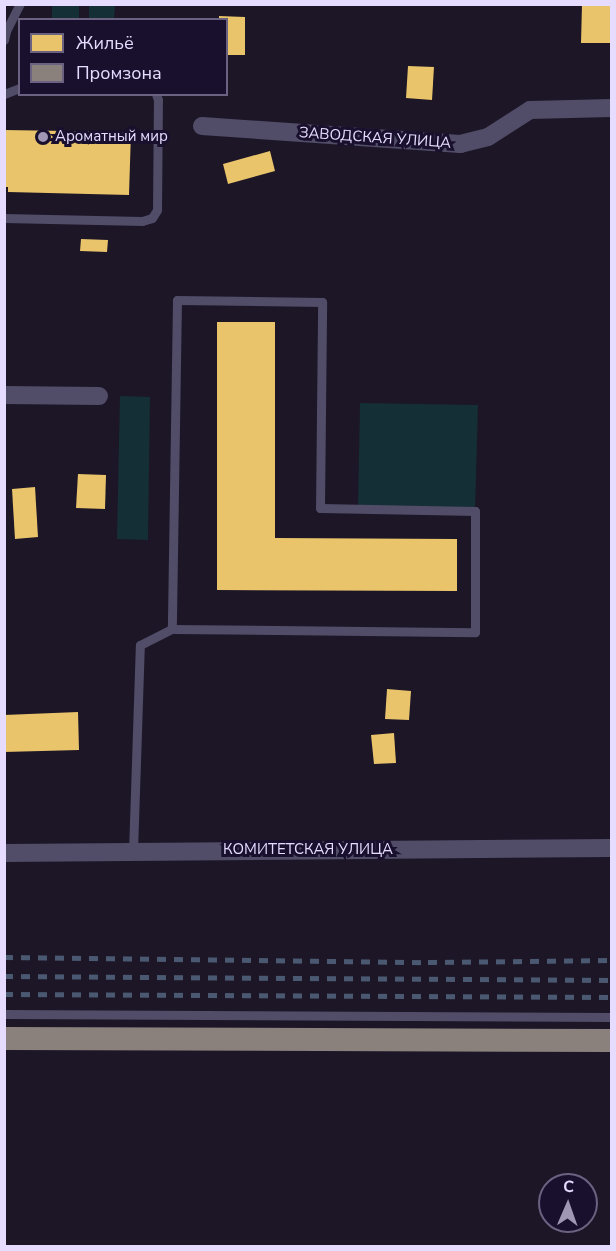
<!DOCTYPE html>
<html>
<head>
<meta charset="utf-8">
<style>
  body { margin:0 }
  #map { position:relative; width:616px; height:1251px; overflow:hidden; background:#1c1627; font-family:"Nunito Sans",sans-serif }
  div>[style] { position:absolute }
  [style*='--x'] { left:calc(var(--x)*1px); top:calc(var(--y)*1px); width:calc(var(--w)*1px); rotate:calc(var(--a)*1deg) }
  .green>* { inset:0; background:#142f35 }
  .homes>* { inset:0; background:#e9c46a }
  .industry>* { inset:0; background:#8a817c }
  .service>* { height:9px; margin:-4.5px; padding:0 4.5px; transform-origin:4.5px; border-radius:4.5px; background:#514c67 }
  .minor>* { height:18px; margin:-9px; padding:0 9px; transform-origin:9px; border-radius:9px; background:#514c67 }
  .rail>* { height:4.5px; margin-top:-2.25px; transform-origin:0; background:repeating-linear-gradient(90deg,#4a5971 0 9px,transparent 0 17px) }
  .dots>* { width:16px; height:16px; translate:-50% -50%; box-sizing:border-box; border:3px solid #19102d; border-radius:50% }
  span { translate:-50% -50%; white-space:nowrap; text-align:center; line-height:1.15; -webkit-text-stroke:6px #19102d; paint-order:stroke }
  .poi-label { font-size:15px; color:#e5dcff }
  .left { translate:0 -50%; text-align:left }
  .street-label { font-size:15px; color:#e5dcff }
  .frame { position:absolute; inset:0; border:6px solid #e5dcff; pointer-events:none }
  .legend { position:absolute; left:18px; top:18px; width:210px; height:78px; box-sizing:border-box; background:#19102d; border:2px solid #6b6281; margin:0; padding:8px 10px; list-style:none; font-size:18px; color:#e5dcff }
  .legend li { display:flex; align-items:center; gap:12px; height:30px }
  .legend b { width:30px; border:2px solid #6b6281 }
  .north { position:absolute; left:538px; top:1173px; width:60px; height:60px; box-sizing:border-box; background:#19102d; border:2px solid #6b6281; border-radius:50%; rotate:2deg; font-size:16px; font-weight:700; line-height:24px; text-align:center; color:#e5dcff }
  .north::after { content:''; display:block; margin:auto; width:21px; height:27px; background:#9f97b3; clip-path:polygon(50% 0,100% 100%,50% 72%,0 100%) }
</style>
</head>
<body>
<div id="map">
  <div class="green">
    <i style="clip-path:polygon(52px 5px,79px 5px,79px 19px,52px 19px)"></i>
    <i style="clip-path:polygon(89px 5px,115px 5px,114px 19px,89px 19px)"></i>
    <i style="clip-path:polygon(120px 396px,150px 397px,148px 540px,117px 539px)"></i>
    <i style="clip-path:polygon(360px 403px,478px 405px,475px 511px,358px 508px)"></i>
  </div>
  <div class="homes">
    <i style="clip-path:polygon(582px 4px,612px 4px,612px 43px,581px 43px)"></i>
    <i style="clip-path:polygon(219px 16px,245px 17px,245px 55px,226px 55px,226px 20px,219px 20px)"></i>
    <i style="clip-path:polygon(408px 66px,434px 67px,432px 100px,406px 98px)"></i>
    <i style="clip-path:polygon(4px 130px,131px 132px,129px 195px,8px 192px,8px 187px,4px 187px)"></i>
    <i style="clip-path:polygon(270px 151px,275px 171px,228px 184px,223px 164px)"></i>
    <i style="clip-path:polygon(81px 239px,108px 240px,107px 252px,80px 251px)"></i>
    <i style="clip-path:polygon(217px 322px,275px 322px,275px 538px,457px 539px,457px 591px,217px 590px)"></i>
    <i style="clip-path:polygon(78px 474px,106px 475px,105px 509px,76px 508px)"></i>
    <i style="clip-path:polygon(35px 487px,38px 537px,15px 539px,12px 489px)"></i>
    <i style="clip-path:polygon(387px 689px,411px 691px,409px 720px,385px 719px)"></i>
    <i style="clip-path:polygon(78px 712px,79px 750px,4px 752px,4px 715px)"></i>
    <i style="clip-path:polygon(394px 733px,396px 763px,374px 764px,371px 735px)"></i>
  </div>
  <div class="industry">
    <i style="clip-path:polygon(5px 1027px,612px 1029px,612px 1052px,5px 1050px)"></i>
  </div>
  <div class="service">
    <i style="--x:4;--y:40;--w:9;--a:-77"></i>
    <i style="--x:6;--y:31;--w:30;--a:-63"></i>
    <i style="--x:4;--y:94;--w:17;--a:-21"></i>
    <i style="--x:4;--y:218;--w:138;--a:1.2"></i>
    <i style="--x:142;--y:221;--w:10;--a:-17"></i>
    <i style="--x:152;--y:218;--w:9;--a:-58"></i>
    <i style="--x:157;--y:210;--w:110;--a:-89.5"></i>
    <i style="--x:158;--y:100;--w:6;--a:-108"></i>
    <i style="--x:133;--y:852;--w:207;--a:-88.1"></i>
    <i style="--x:140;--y:645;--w:36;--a:-27"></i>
    <i style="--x:172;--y:629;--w:303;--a:0.6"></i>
    <i style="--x:475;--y:632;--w:121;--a:-90"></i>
    <i style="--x:475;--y:511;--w:155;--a:-178.9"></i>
    <i style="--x:320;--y:508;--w:206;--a:-89.4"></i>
    <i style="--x:322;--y:302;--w:145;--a:-179.2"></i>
    <i style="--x:177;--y:300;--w:329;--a:90.9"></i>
    <i style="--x:4;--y:1014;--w:608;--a:0.28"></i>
  </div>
  <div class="minor">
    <i style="--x:202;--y:126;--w:259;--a:4"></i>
    <i style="--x:460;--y:144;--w:29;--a:-14"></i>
    <i style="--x:488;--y:137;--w:50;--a:-32.7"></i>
    <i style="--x:530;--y:110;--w:82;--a:-1.4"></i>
    <i style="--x:4;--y:395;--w:95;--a:0.6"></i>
    <i style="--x:4;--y:853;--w:608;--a:-0.47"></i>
  </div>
  <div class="rail">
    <i style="--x:4;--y:957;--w:424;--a:0.7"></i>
    <i style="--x:428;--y:962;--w:184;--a:-0.6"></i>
    <i style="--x:4;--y:976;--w:608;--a:0.38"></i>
    <i style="--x:4;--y:994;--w:608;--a:0.28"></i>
  </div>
  <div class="dots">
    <i style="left:43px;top:137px;background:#9f97b3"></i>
  </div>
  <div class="poi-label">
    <span class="left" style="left:55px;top:137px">Ароматный мир</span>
  </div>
  <div class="street-label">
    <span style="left:375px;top:138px;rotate:4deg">ЗАВОДСКАЯ УЛИЦА</span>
    <span style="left:308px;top:850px">КОМИТЕТСКАЯ УЛИЦА</span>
  </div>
  <div class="frame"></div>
  <ul class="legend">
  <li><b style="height:16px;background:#e9c46a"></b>Жильё</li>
  <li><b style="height:16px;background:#8a817c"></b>Промзона</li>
  </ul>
  <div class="north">С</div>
</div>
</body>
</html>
